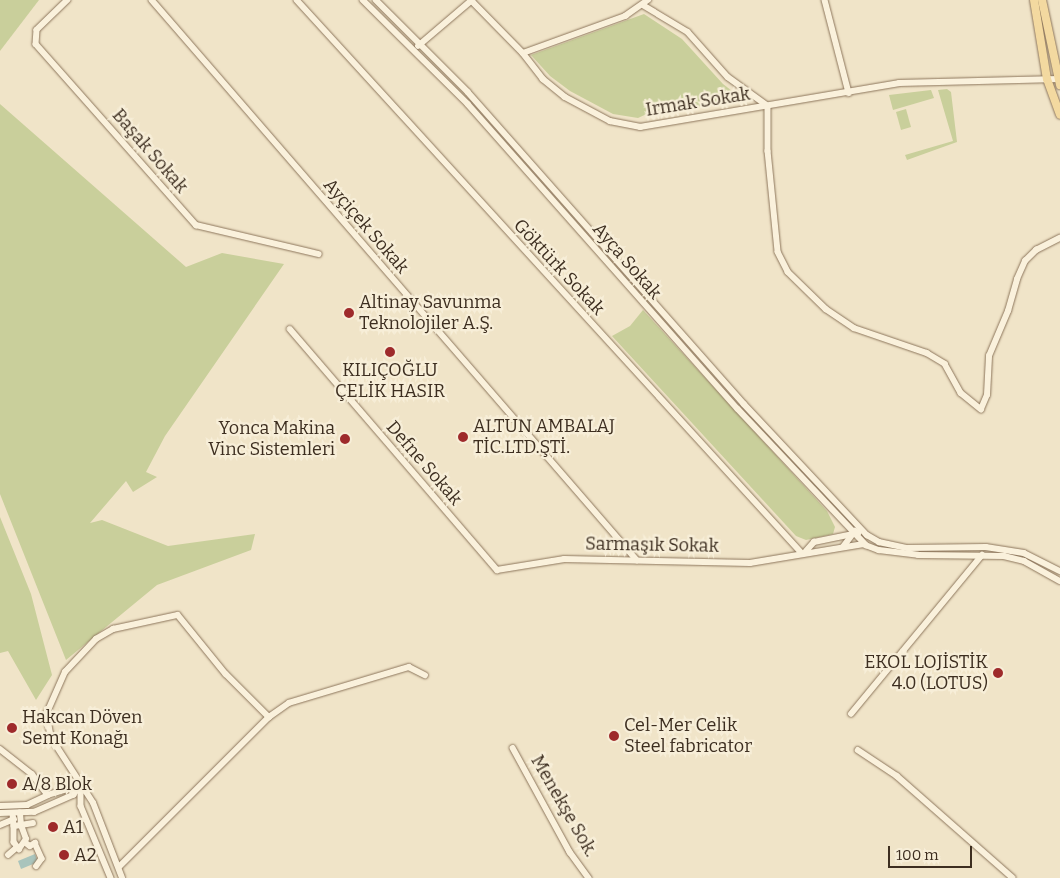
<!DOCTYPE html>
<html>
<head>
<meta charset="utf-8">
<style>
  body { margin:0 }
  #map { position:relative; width:1060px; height:878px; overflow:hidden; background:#f0e4c8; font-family:Bitter,serif }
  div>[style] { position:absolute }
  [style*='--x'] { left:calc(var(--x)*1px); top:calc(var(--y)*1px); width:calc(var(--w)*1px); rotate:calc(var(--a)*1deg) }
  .green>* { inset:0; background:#c9cf9b }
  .water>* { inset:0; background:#a9c4bc }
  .roads { filter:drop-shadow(0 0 1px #8d765c) drop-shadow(0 0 1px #8d765c) }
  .minor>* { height:5.5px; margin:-2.75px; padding:0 2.75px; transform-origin:2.75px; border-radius:2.75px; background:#faf1dc }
  .major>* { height:8px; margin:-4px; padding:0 4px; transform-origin:4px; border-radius:4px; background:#f3d9a0 }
  .dots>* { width:14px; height:14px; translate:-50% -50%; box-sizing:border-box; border:2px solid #f7eed8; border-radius:50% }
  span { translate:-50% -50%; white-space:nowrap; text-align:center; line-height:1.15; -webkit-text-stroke:4.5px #f7eed8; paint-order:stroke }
  .street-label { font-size:18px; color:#3d2e20 }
  .poi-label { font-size:18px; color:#3d2e20 }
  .left { translate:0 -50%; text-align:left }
  .right { translate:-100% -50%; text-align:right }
  .scale { position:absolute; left:888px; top:846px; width:84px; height:22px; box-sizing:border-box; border:2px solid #3d2e20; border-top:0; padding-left:6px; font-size:15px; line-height:18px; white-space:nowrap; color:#3d2e20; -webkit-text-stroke:4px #f7eed8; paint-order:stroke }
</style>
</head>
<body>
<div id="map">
  <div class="green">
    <i style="clip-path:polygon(0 0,39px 0,0 51px)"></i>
    <i style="clip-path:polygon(644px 14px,682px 39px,723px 84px,745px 101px,651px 112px,638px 118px,613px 114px,570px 91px,550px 76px,531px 55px)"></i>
    <i style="clip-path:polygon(947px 89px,951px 92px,957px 142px,907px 160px,905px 155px,953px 141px,938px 90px)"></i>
    <i style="clip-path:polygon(931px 90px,934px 98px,893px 110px,889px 95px)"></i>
    <i style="clip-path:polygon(0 104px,186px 267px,222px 253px,284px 264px,165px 436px,146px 472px,157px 477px,133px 492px,126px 481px,90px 523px,102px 520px,168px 546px,255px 534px,251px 550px,157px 585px,66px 660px,0 494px)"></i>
    <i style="clip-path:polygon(906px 109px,911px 127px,901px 130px,896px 112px)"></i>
    <i style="clip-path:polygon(643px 310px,827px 511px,835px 527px,833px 534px,806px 540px,796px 536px,612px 336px,630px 326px)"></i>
    <i style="clip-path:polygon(0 517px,31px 594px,52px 675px,36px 700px,8px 651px,0 653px)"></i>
  </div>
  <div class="water">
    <i style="clip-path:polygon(35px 854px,38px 862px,21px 869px,18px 861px)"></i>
  </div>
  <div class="roads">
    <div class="minor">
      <i style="--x:68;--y:0;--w:43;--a:135.9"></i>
      <i style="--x:37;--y:30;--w:14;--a:94"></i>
      <i style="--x:36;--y:44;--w:242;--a:48.5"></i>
      <i style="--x:196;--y:225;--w:126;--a:13.3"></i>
      <i style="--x:152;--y:0;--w:741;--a:49.11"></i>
      <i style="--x:297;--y:0;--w:747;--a:47.6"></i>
      <i style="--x:363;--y:0;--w:148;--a:44.7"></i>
      <i style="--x:468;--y:104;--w:407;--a:48.5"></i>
      <i style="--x:738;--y:409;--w:187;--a:46.7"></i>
      <i style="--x:376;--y:0;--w:130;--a:45"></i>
      <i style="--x:468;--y:92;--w:417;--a:48.5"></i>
      <i style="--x:744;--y:404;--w:180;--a:46.8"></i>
      <i style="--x:867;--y:535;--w:14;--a:30"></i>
      <i style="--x:879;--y:542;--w:30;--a:12"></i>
      <i style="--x:908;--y:548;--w:78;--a:-0.7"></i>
      <i style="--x:986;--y:547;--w:38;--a:9"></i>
      <i style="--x:1024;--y:553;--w:40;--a:26.6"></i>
      <i style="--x:471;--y:0;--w:74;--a:45.5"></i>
      <i style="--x:523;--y:53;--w:33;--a:52"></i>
      <i style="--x:543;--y:79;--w:28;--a:39"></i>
      <i style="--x:565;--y:97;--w:51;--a:28.1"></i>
      <i style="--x:610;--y:121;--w:31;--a:11"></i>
      <i style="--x:640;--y:127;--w:263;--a:-9.6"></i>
      <i style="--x:899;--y:83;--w:159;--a:-1.4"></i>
      <i style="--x:825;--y:0;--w:96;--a:75.5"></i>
      <i style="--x:643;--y:5;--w:52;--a:31"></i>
      <i style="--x:688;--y:32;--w:60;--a:48.4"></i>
      <i style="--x:728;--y:77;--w:49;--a:35.9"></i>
      <i style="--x:418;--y:46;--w:71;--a:-40.4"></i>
      <i style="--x:523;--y:53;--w:109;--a:-19.9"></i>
      <i style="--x:625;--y:16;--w:28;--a:-35"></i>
      <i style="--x:768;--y:106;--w:45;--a:90"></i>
      <i style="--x:768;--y:151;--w:101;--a:84.3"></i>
      <i style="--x:778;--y:252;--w:22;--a:63"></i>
      <i style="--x:788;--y:272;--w:53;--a:44.2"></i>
      <i style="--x:826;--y:309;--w:34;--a:34"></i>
      <i style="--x:854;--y:328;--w:77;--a:18.9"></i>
      <i style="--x:927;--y:353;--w:21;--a:31"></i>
      <i style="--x:945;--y:364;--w:33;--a:61"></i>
      <i style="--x:961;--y:393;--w:26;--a:39"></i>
      <i style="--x:981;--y:409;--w:15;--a:-67"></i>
      <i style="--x:987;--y:395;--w:39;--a:-87"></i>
      <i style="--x:989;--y:356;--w:49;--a:-67.1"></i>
      <i style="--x:1008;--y:311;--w:33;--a:-74"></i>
      <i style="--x:1017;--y:279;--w:20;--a:-66"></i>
      <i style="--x:1025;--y:261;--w:16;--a:-45"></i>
      <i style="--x:1036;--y:250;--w:27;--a:-27"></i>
      <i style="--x:290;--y:329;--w:318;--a:49.3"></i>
      <i style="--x:497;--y:570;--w:68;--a:-9.3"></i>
      <i style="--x:564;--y:559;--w:186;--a:1.2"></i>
      <i style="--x:750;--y:563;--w:115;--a:-9.5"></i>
      <i style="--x:863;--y:544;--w:17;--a:21"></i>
      <i style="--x:879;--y:550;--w:39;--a:7"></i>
      <i style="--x:918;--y:555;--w:86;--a:0.7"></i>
      <i style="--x:1004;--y:556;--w:21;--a:14"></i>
      <i style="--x:1024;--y:561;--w:41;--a:29.1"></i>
      <i style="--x:843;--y:547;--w:20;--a:-53"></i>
      <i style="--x:806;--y:551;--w:12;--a:-48"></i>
      <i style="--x:814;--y:542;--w:45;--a:-11.6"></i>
      <i style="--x:851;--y:714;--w:206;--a:-50.5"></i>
      <i style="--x:513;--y:748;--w:119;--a:61.3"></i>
      <i style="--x:570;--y:852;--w:32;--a:54"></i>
      <i style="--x:0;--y:749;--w:41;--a:38"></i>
      <i style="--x:32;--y:774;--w:26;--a:53"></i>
      <i style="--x:858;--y:750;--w:47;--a:33.7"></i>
      <i style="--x:897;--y:776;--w:154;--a:41.3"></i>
      <i style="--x:81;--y:788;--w:18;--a:90"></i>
      <i style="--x:81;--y:806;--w:78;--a:67.4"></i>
      <i style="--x:0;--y:806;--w:27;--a:-2"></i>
      <i style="--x:27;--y:805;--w:23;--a:-25"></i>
      <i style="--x:48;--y:795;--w:34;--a:-17"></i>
      <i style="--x:0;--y:813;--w:34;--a:-2"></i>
      <i style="--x:34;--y:812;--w:43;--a:-23.6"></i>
      <i style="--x:73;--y:795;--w:13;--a:-51"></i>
      <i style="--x:13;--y:813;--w:13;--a:86"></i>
      <i style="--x:14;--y:826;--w:7;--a:-8"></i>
      <i style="--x:21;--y:825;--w:12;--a:-95"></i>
      <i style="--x:0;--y:825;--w:15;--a:-23"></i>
      <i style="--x:14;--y:826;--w:16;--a:90"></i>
      <i style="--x:14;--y:842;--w:9;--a:54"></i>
      <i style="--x:19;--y:849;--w:12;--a:-55"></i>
      <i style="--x:26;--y:839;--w:15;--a:-110"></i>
      <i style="--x:21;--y:825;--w:12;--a:-9"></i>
      <i style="--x:26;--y:843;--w:5;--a:37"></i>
      <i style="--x:30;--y:846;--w:6;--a:-31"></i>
      <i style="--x:35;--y:843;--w:17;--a:66"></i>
      <i style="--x:42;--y:859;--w:9;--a:126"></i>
      <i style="--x:8;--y:855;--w:11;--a:-41"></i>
      <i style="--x:119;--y:867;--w:212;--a:-45"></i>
      <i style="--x:269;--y:717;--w:24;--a:-35"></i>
      <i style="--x:289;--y:703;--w:125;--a:-16.7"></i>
      <i style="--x:409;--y:667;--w:18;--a:27"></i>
      <i style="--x:122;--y:878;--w:80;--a:-111.1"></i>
      <i style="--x:93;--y:803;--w:77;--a:-122.9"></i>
      <i style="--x:51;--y:738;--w:24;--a:-102"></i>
      <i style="--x:46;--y:715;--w:47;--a:-66.2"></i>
      <i style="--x:65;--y:672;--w:45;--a:-46.8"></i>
      <i style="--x:96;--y:639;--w:20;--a:-30"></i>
      <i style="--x:113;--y:629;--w:66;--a:-12.2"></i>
      <i style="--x:178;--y:615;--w:76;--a:50.9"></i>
      <i style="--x:226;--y:674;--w:61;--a:45"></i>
    </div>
    <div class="major">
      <i style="--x:1034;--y:0;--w:80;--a:80.7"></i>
      <i style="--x:1047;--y:79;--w:38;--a:70"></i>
      <i style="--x:1042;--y:0;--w:87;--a:78"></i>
    </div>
  </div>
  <div class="dots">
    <i style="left:349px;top:313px;background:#9e2a2b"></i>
    <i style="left:390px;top:352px;background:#9e2a2b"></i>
    <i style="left:463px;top:437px;background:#9e2a2b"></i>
    <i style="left:345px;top:439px;background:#9e2a2b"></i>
    <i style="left:998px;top:673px;background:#9e2a2b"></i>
    <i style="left:12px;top:728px;background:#9e2a2b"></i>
    <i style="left:614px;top:736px;background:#9e2a2b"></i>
    <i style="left:12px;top:784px;background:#9e2a2b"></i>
    <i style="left:53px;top:827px;background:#9e2a2b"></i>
    <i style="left:64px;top:855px;background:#9e2a2b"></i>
  </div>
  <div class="street-label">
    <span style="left:698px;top:102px;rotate:-9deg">Irmak Sokak</span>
    <span style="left:150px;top:151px;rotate:49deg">Başak Sokak</span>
    <span style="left:366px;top:226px;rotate:49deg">Ayçiçek Sokak</span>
    <span style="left:627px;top:261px;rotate:49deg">Ayça Sokak</span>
    <span style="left:559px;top:267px;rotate:47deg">Göktürk Sokak</span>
    <span style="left:424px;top:463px;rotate:49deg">Defne Sokak</span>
    <span style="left:652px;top:545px;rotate:1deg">Sarmaşık Sokak</span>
    <span style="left:564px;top:806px;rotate:60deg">Menekşe Sok.</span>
  </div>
  <div class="poi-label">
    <span class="left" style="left:359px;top:313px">Altinay Savunma<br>Teknolojiler A.Ş.</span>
    <span style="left:390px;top:381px">KILIÇOĞLU<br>ÇELİK HASIR</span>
    <span class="left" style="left:473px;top:437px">ALTUN AMBALAJ<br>TİC.LTD.ŞTİ.</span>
    <span class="right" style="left:335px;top:439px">Yonca Makina<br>Vinc Sistemleri</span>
    <span class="right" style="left:988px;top:673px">EKOL LOJİSTİK<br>4.0 (LOTUS)</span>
    <span class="left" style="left:22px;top:728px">Hakcan Döven<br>Semt Konağı</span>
    <span class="left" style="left:624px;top:736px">Cel-Mer Celik<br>Steel fabricator</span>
    <span class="left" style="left:22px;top:784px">A/8 Blok</span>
    <span class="left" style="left:63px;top:827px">A1</span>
    <span class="left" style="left:74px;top:855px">A2</span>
  </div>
  <div class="scale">100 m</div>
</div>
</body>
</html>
